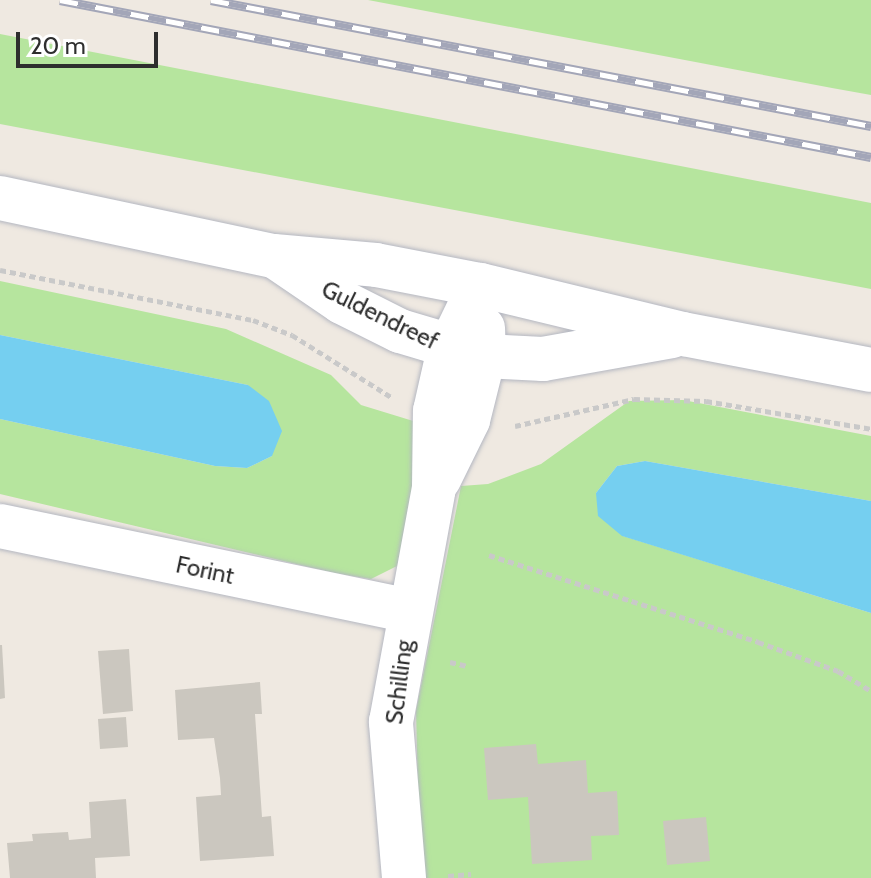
<!DOCTYPE html>
<html>
<head>
<meta charset="utf-8">
<style>
  body { margin:0 }
  #map { position:relative; width:871px; height:878px; overflow:hidden; background:#efe9e1; font-family:Cabin,sans-serif }
  div>[style] { position:absolute }
  [style*='--x'] { left:calc(var(--x)*1px); top:calc(var(--y)*1px); width:calc(var(--w)*1px); rotate:calc(var(--a)*1deg) }
  .green>* { inset:0; background:#b6e59e }
  .water>* { inset:0; background:#75cff0 }
  .building>* { inset:0; background:#cbc7bf }
  .path>* { height:5px; margin-top:-2.5px; transform-origin:0; background:repeating-linear-gradient(90deg,#c9c9c9 0 6px,transparent 0 10px) }
  .roads { filter:drop-shadow(0 0 2px #b4b7c1) drop-shadow(0 0 2px #b4b7c1) }
  .minor>* { height:44px; margin:-22px; padding:0 22px; transform-origin:22px; border-radius:22px; background:#fff }
  .rail>* { height:9px; margin-top:-4.5px; transform-origin:0; background:repeating-linear-gradient(90deg,#fff 0 18px,#a3a6b8 0 36px); box-sizing:border-box; border-block:2px solid #a3a6b8 }
  span { translate:-50% -50%; white-space:nowrap; text-align:center; line-height:1.15; -webkit-text-stroke:7px #fff; paint-order:stroke }
  .street-label { font-size:24px; color:#2e2e2e }
  .scale { position:absolute; left:16px; top:32px; width:142px; height:36px; box-sizing:border-box; border:4px solid #2e2e2e; border-top:0; padding-left:10px; font-size:24px; line-height:28px; white-space:nowrap; color:#2e2e2e; -webkit-text-stroke:6px #fff; paint-order:stroke }
</style>
</head>
<body>
<div id="map">
  <div class="green">
    <i style="clip-path:polygon(368px 0,871px 0,871px 95px,832px 88px)"></i>
    <i style="clip-path:polygon(0 34px,871px 203px,871px 289px,0 124px)"></i>
    <i style="clip-path:polygon(0 281px,226px 329px,331px 375px,361px 405px,423px 424px,411px 545px,397px 566px,371px 579px,334px 573px,0 494px,0 419px,215px 466px,247px 468px,272px 456px,248px 385px,0 335px)"></i>
    <i style="clip-path:polygon(683px 400px,871px 436px,871px 501px,645px 461px,617px 466px,596px 493px,623px 536px,871px 613px,871px 878px,420px 878px,416px 711px,461px 486px,488px 484px,541px 464px,629px 401px)"></i>
  </div>
  <div class="water">
    <i style="clip-path:polygon(0 335px,248px 385px,269px 401px,282px 431px,272px 456px,247px 468px,215px 466px,0 419px)"></i>
    <i style="clip-path:polygon(645px 461px,871px 501px,871px 613px,622px 536px,598px 516px,596px 493px,617px 466px)"></i>
  </div>
  <div class="building">
    <i style="clip-path:polygon(0 645px,2px 645px,5px 698px,0 699px)"></i>
    <i style="clip-path:polygon(129px 649px,133px 711px,103px 714px,98px 651px)"></i>
    <i style="clip-path:polygon(260px 682px,262px 714px,255px 714px,262px 817px,271px 816px,274px 856px,200px 861px,196px 797px,221px 795px,220px 778px,214px 738px,178px 740px,175px 690px)"></i>
    <i style="clip-path:polygon(126px 717px,128px 747px,100px 749px,98px 719px)"></i>
    <i style="clip-path:polygon(536px 744px,538px 764px,586px 760px,588px 793px,617px 791px,619px 835px,591px 836px,592px 860px,532px 864px,528px 797px,488px 800px,484px 748px)"></i>
    <i style="clip-path:polygon(126px 799px,130px 856px,95px 858px,96px 878px,10px 878px,7px 843px,33px 841px,32px 834px,68px 832px,69px 840px,91px 838px,89px 802px)"></i>
    <i style="clip-path:polygon(706px 817px,710px 861px,667px 865px,663px 821px)"></i>
  </div>
  <div class="path">
    <i style="--x:0;--y:270;--w:258;--a:11.2"></i>
    <i style="--x:253;--y:320;--w:42;--a:21"></i>
    <i style="--x:292;--y:335;--w:119;--a:32"></i>
    <i style="--x:515;--y:426;--w:122;--a:-12.8"></i>
    <i style="--x:634;--y:399;--w:72;--a:1.6"></i>
    <i style="--x:706;--y:401;--w:167;--a:9.6"></i>
    <i style="--x:489;--y:555;--w:283;--a:17.9"></i>
    <i style="--x:758;--y:642;--w:85;--a:19.9"></i>
    <i style="--x:838;--y:671;--w:39;--a:31"></i>
    <i style="--x:450;--y:662;--w:18;--a:13"></i>
    <i style="--x:448;--y:876;--w:23;--a:-5"></i>
  </div>
  <div class="roads">
    <div class="minor">
      <i style="--x:0;--y:198;--w:280;--a:12"></i>
      <i style="--x:274;--y:256;--w:102;--a:5"></i>
      <i style="--x:376;--y:265;--w:106;--a:10.9"></i>
      <i style="--x:480;--y:285;--w:209;--a:13.6"></i>
      <i style="--x:683;--y:334;--w:191;--a:10.8"></i>
      <i style="--x:276;--y:257;--w:80;--a:34.3"></i>
      <i style="--x:342;--y:302;--w:65;--a:26.6"></i>
      <i style="--x:400;--y:331;--w:88;--a:16.6"></i>
      <i style="--x:484;--y:356;--w:59;--a:2.9"></i>
      <i style="--x:543;--y:359;--w:131;--a:-10.1"></i>
      <i style="--x:439;--y:479;--w:66;--a:-63.8"></i>
      <i style="--x:468;--y:420;--w:66;--a:-76"></i>
      <i style="--x:484;--y:356;--w:28;--a:-92"></i>
      <i style="--x:0;--y:526;--w:419;--a:11.7"></i>
      <i style="--x:404;--y:878;--w:157;--a:-94.8"></i>
      <i style="--x:391;--y:722;--w:238;--a:-79.6"></i>
      <i style="--x:434;--y:488;--w:77;--a:-89.3"></i>
      <i style="--x:435;--y:411;--w:64;--a:-77.3"></i>
      <i style="--x:449;--y:349;--w:71;--a:-64.2"></i>
    </div>
  </div>
  <div class="rail">
    <i style="--x:60;--y:0;--w:826;--a:10.96"></i>
    <i style="--x:211;--y:0;--w:672;--a:10.81"></i>
  </div>
  <div class="street-label">
    <span style="left:380px;top:315px;rotate:26deg">Guldendreef</span>
    <span style="left:205px;top:570px;rotate:12deg">Forint</span>
    <span style="left:399px;top:682px;rotate:-83deg">Schilling</span>
  </div>
  <div class="scale">20 m</div>
</div>
</body>
</html>
